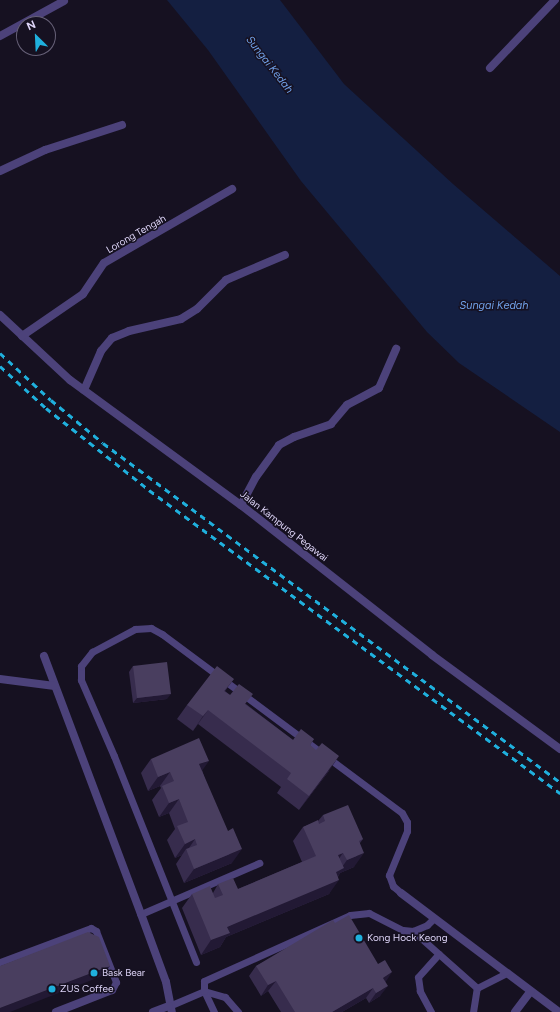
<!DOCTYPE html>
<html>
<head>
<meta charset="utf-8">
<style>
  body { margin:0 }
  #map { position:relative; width:560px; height:1012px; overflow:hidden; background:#161121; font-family:Figtree,sans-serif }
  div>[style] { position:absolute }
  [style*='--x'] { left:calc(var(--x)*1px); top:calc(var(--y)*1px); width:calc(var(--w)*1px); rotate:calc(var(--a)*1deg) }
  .water>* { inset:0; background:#141f41 }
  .service>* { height:7px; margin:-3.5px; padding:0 3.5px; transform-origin:3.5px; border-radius:3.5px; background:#4c427a }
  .minor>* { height:8px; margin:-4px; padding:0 4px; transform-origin:4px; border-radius:4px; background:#4c427a }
  .rail>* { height:3px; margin-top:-1.5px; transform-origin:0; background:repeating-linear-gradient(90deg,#1fb0dd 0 6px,transparent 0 11px) }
  .wall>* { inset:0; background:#372c4d }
  .shaded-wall>* { inset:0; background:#221934 }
  .building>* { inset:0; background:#493e5f }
  .dots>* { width:11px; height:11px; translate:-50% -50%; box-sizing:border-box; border:2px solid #161121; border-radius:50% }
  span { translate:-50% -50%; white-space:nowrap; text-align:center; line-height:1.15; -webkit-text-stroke:3px #161121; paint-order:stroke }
  .street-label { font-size:10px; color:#dfd6f9 }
  .poi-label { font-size:10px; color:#dfd6f9 }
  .left { translate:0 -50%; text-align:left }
  .water-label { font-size:11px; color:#72a3ec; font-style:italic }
  .north { position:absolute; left:16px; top:16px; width:40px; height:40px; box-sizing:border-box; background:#161121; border:1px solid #666077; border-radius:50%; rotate:336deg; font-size:11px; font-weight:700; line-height:16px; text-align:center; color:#dfd6f9 }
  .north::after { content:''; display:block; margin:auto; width:14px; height:18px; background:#1fb0dd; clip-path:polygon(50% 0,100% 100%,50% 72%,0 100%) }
</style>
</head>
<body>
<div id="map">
  <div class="water">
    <i style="clip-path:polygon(167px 0,280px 0,344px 84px,453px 184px,560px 276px,560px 432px,459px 363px,427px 332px,301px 181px,208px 50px)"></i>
  </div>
  <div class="service">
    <i style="--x:141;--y:914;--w:129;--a:-23.4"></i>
    <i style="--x:413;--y:931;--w:86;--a:41.7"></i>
    <i style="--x:0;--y:962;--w:97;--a:-20.5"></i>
    <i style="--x:91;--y:928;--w:6;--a:31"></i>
    <i style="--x:96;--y:931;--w:55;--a:68.6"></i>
    <i style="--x:116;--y:982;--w:9;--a:117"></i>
    <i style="--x:196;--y:962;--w:222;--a:-111.7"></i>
    <i style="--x:114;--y:756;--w:83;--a:-113.5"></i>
    <i style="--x:81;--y:680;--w:14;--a:-90"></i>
    <i style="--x:81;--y:666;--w:18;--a:-52"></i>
    <i style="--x:92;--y:652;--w:49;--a:-28.1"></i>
    <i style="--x:135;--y:629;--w:16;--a:-4"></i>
    <i style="--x:151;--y:628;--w:13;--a:29"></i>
    <i style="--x:162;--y:634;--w:299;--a:36.7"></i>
    <i style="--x:402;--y:813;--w:10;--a:61"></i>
    <i style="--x:407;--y:822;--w:9;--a:90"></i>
    <i style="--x:407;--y:831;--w:48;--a:112.2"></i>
    <i style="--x:389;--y:875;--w:12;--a:70"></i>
    <i style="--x:393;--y:886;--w:11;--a:41"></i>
    <i style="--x:169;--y:1006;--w:38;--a:-23"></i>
    <i style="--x:204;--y:991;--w:22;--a:16"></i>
    <i style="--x:225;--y:997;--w:20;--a:49"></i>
    <i style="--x:214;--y:1012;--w:23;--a:-115"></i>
    <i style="--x:204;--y:991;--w:10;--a:-90"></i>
    <i style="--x:204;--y:981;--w:160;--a:-24.3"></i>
    <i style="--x:350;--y:915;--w:19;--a:-6"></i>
    <i style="--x:369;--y:913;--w:38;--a:27"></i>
    <i style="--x:403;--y:930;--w:10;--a:6"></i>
    <i style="--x:413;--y:931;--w:15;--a:-23"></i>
    <i style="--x:427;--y:925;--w:10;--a:-45"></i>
    <i style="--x:431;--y:1012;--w:24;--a:-118"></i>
    <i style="--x:420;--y:991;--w:14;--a:-98"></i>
    <i style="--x:418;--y:977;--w:31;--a:-48"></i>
    <i style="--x:473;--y:1012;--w:24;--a:-81"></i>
    <i style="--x:477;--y:988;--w:34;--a:-27"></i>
  </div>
  <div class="minor">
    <i style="--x:0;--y:36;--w:73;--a:-28.7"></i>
    <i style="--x:490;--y:68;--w:94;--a:-46.3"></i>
    <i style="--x:0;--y:171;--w:50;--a:-25"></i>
    <i style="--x:45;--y:150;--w:81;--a:-18"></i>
    <i style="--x:0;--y:315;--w:96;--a:42.9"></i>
    <i style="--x:70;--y:380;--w:212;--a:36.2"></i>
    <i style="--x:241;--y:505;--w:243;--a:38.1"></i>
    <i style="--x:432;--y:655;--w:159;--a:36.3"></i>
    <i style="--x:22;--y:336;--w:74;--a:-34.5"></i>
    <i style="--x:83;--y:294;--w:37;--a:-56"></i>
    <i style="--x:104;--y:263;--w:148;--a:-30"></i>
    <i style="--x:84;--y:390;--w:43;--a:-66.4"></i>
    <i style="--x:101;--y:351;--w:17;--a:-50"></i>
    <i style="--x:112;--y:338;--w:18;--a:-22"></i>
    <i style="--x:129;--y:331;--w:53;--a:-13"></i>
    <i style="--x:181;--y:319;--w:19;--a:-32"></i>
    <i style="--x:197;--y:309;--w:41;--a:-45"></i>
    <i style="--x:226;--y:280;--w:64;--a:-23"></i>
    <i style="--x:241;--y:505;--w:32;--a:-62"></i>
    <i style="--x:256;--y:477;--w:39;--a:-54"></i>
    <i style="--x:279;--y:445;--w:17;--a:-28"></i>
    <i style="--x:294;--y:437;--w:39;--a:-19"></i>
    <i style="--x:331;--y:424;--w:25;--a:-50"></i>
    <i style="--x:347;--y:405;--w:36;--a:-28"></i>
    <i style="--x:379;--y:388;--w:43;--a:-66.4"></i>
    <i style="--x:44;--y:656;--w:276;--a:69.4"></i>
    <i style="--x:141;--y:914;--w:72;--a:69.8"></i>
    <i style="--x:166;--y:982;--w:31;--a:79"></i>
    <i style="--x:0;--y:679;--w:55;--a:7.3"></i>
    <i style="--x:401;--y:893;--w:198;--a:37"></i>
    <i style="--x:56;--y:1012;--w:60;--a:-21.4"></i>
    <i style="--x:153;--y:1012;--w:17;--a:-21"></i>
    <i style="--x:515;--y:1012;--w:26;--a:-53"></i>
  </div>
  <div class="rail">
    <i style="--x:0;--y:353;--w:69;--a:42.7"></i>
    <i style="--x:51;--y:400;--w:67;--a:39.6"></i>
    <i style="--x:103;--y:443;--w:569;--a:36.57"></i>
    <i style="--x:0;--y:366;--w:62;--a:42.4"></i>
    <i style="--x:46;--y:408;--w:132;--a:38.5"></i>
    <i style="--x:149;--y:490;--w:511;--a:36.4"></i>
  </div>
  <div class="wall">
    <i style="clip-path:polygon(133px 666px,167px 699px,133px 703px,129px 672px)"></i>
    <i style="clip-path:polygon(234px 679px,225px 691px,230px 695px,246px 704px,293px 740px,314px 739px,310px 745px,329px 771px,299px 810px,277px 793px,281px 787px,198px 724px,193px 731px,177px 719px,187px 705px)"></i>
    <i style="clip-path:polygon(151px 759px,202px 770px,232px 863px,184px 883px,176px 864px,182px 855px,175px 858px,167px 840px,175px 829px,169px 813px,159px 817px,152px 800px,161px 788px,160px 786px,148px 791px,141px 773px)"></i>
    <i style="clip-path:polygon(323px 815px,363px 839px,360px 843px,354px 867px,340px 873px,329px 894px,226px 937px,220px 947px,201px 955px,182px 908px,192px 894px,213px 893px,218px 884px,238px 889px,302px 862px,293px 841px,303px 827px,318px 821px)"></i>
    <i style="clip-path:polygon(335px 923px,385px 982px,380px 996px,369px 1003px,366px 998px,342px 1012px,281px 1012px,268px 991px,261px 996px,249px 976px,256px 966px)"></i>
  </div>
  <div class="shaded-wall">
    <i style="clip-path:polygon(171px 694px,167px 699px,133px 703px,137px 698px)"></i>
    <i style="clip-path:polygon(208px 710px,193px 731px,203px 716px)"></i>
    <i style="clip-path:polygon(339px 756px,329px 771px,299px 810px,309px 796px)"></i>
    <i style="clip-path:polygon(209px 761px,199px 775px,199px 764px)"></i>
    <i style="clip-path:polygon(170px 772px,160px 786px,148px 791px,158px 777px)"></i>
    <i style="clip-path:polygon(179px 799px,169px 813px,159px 817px,169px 803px)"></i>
    <i style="clip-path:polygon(195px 839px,187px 851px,186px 849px,182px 855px,175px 858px,185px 844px)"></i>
    <i style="clip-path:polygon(242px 849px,232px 863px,184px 883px,194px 869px)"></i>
    <i style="clip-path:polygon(343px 853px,333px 867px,338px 855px)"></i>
    <i style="clip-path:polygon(364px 853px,354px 867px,340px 873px,335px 881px,339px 880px,329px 894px,226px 937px,220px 947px,201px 955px,211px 940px,227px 927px,340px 870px,347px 860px)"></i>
    <i style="clip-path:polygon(110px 966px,102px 976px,10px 1012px,0 1012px,0 1008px)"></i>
    <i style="clip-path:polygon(392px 972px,385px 983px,383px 978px)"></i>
    <i style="clip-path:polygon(276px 981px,268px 991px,261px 996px,268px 985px)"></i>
    <i style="clip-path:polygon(388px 986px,380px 996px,369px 1003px,376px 993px)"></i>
    <i style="clip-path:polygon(373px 988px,366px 998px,342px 1012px,332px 1012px)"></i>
  </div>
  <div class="building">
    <i style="clip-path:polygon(167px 662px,171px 694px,137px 698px,133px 666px)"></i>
    <i style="clip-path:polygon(217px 666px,234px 679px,224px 691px,230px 695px,239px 684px,253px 694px,245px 704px,293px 740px,301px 729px,314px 739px,310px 745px,316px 750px,322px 743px,339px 756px,309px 796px,287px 779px,291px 773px,208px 710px,203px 716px,187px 705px)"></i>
    <i style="clip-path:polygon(199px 738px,209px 761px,199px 764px,228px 831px,233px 828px,242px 849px,194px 869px,186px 849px,197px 845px,195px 839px,185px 844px,177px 826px,188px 822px,179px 799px,169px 803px,162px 786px,174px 781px,170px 772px,158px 777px,151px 759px)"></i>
    <i style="clip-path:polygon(348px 805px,363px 839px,359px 841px,364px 853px,347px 860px,343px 853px,338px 855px,344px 868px,336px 872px,339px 880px,227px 927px,230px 933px,211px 940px,192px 894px,210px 886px,215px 898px,223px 895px,218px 884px,233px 878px,238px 889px,316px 856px,303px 827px,318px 820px,319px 824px,325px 821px,323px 815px)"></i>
    <i style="clip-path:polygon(349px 915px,378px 964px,385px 960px,392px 972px,383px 978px,388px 986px,376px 993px,373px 988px,332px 1012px,295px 1012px,276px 981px,268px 985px,256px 966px,333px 920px,335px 923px)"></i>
    <i style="clip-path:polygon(88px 932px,99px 937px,110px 966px,0 1008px,0 966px)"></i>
  </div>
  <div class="dots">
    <i style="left:359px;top:938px;background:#1fb0dd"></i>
    <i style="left:94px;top:973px;background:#1fb0dd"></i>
    <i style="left:52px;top:989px;background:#1fb0dd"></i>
  </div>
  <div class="street-label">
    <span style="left:136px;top:234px;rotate:-30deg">Lorong Tengah</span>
    <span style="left:284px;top:526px;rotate:38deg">Jalan Kampung Pegawai</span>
  </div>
  <div class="poi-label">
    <span class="left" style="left:367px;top:938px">Kong Hock Keong</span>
    <span class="left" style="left:102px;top:973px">Bask Bear</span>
    <span class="left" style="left:60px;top:989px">ZUS Coffee</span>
  </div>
  <div class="water-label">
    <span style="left:269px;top:65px;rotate:52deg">Sungai Kedah</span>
    <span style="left:494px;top:306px">Sungai Kedah</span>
  </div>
  <div class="north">N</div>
</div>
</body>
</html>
